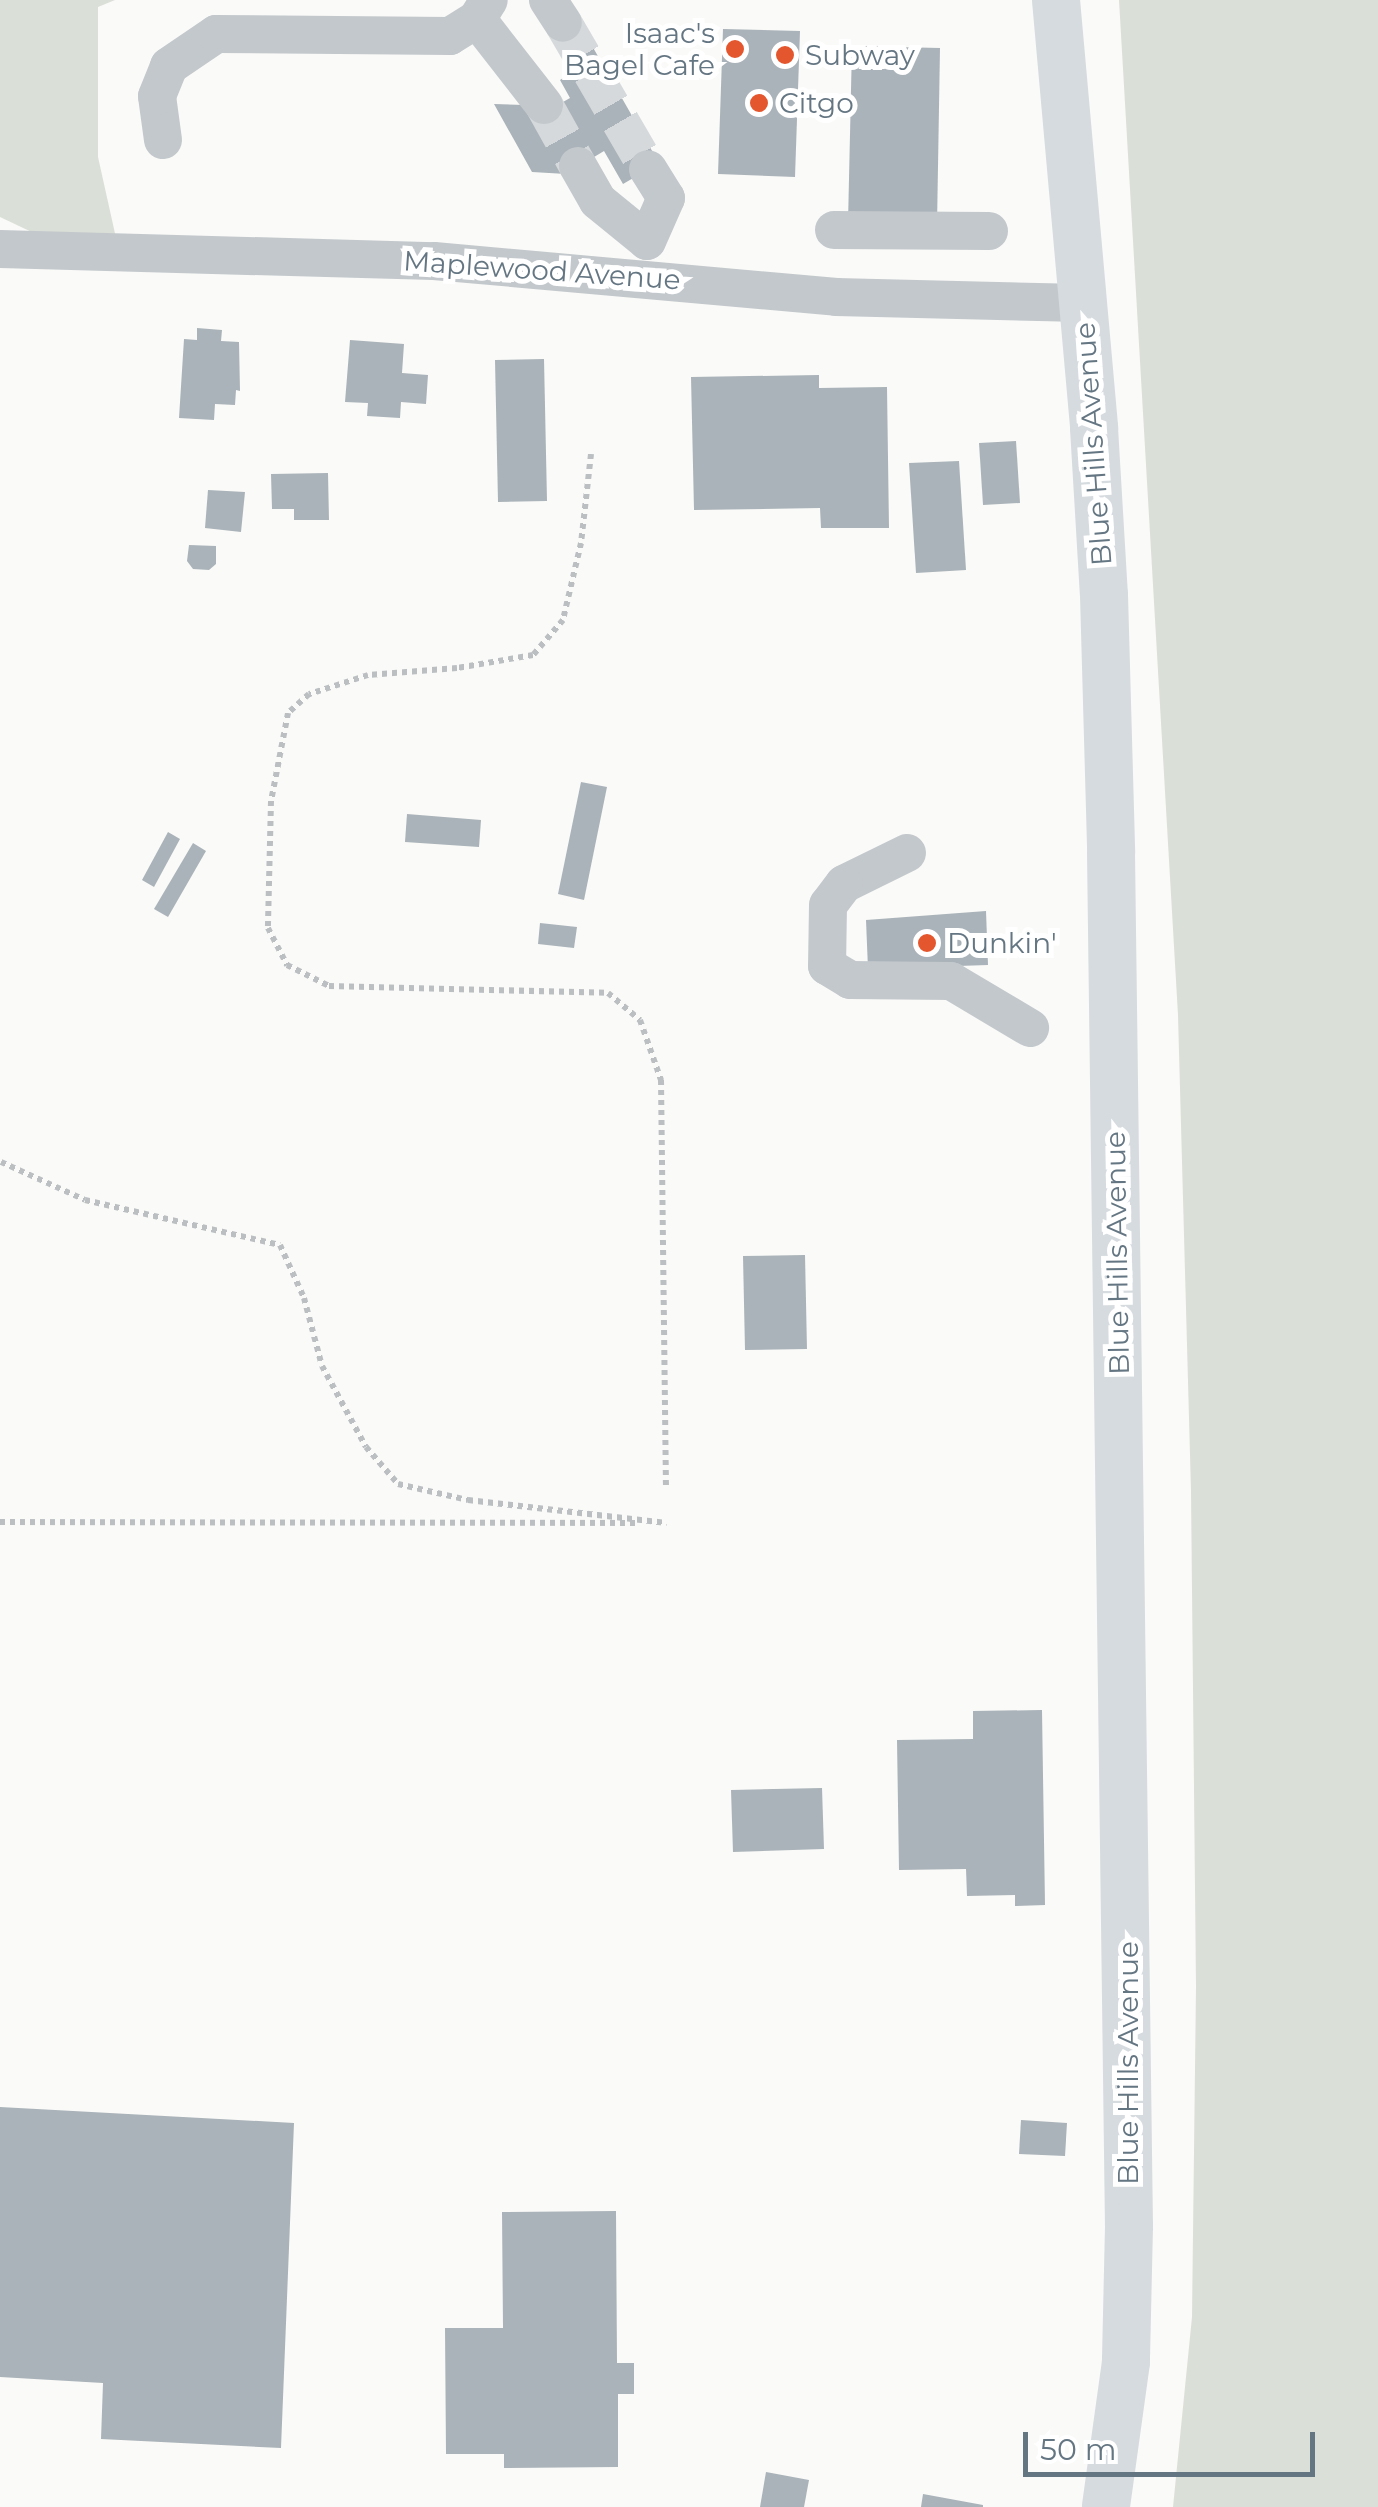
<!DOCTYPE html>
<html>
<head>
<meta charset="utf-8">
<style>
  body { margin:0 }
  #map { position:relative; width:1378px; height:2507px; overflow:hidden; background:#fafaf8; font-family:Montserrat,sans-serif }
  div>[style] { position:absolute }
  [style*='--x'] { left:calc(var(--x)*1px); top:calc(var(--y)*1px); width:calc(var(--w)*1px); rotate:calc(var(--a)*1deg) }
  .green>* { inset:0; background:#dadfd7 }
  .building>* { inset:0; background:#aab3b9 }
  .minor-tunnel>* { height:38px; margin-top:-19px; transform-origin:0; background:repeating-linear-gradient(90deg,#d5d9db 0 38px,transparent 0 57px) }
  .path>* { height:6px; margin-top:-3px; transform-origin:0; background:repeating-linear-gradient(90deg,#bbbfc2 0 5px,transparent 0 10px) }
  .minor>* { height:38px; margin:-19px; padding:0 19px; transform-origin:19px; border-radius:19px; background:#c3c8cc }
  .major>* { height:48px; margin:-24px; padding:0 24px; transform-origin:24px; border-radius:24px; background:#d6dbdf }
  .dots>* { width:28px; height:28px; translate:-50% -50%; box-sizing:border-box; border:5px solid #fff; border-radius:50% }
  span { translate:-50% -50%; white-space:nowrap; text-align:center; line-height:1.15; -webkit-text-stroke:10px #fff; paint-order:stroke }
  .poi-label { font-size:28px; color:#657683 }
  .right { translate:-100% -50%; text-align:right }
  .left { translate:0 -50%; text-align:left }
  .street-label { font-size:28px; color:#657683 }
  .scale { position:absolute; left:1023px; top:2432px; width:292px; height:45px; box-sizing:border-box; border:5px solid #657683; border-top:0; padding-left:12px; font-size:30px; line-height:35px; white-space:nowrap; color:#657683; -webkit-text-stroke:8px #fff; paint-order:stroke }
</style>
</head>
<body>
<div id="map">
  <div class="green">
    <i style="clip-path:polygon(0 0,115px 0,98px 7px,98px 157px,116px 238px,38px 235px,0 217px)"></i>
    <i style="clip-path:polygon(1119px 0,1378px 0,1378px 2507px,1173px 2507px,1192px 2317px,1196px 1987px,1191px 1491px,1178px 1015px)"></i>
  </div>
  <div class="building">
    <i style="clip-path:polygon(575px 16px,659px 163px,623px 184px,604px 151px,566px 174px,532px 172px,494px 104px,556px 106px,570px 98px,560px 80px,576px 70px,551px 30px)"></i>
    <i style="clip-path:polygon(723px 29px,800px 31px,795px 177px,718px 174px)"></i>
    <i style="clip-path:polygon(852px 46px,940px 48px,937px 225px,848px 223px)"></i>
    <i style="clip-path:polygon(197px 328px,222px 330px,221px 341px,239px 342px,240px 391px,236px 390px,235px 405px,215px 404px,214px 420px,179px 418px,184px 339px,197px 340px)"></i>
    <i style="clip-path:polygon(350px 340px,404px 344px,402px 373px,428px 375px,426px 404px,401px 402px,400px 418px,367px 416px,368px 403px,345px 402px)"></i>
    <i style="clip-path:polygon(544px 359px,547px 501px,498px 502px,495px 360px)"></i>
    <i style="clip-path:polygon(819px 375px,819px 388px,887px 387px,889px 528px,821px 528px,820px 508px,694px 510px,691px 377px)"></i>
    <i style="clip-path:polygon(1016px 441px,1020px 503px,983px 505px,979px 443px)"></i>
    <i style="clip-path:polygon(959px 461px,966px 570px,916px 573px,909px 463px)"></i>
    <i style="clip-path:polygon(328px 473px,329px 520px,294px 520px,294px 509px,272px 509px,271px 474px)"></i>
    <i style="clip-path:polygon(208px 490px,245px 492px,241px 532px,205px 528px)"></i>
    <i style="clip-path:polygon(189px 545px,216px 546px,216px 564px,209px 570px,193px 569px,187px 561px)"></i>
    <i style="clip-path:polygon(581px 782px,607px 787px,584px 900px,558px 894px)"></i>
    <i style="clip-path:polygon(407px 814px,481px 820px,479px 847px,405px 842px)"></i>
    <i style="clip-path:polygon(168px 832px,180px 839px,154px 887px,142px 880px)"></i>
    <i style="clip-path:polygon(193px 843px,206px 851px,168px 917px,154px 909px)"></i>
    <i style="clip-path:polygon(986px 911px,988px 965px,868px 969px,866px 920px)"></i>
    <i style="clip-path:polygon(540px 923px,577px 927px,574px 948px,538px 944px)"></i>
    <i style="clip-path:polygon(805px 1255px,807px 1349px,745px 1350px,743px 1256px)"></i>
    <i style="clip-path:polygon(1042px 1710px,1045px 1905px,1015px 1906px,1015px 1895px,967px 1896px,966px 1869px,899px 1870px,897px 1740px,973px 1739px,973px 1711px)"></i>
    <i style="clip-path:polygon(822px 1788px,824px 1849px,733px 1852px,731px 1790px)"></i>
    <i style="clip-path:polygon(0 2107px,294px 2123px,281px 2448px,101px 2439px,103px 2383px,0 2377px)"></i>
    <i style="clip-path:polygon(1021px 2120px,1067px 2123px,1065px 2156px,1019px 2154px)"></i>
    <i style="clip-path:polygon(616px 2211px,617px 2363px,634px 2363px,634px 2394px,618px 2394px,618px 2467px,504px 2468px,504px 2454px,446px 2454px,445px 2328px,503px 2328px,502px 2212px)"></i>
    <i style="clip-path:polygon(766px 2472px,809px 2480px,804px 2507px,760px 2507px)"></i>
    <i style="clip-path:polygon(923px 2494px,983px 2505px,983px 2507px,921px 2507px)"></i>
  </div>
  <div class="minor-tunnel">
    <i style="--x:563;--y:23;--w:169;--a:59.8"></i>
    <i style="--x:544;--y:105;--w:70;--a:60.9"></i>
  </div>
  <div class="path">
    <i style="--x:591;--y:454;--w:90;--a:96.4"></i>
    <i style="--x:581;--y:543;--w:79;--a:103.2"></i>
    <i style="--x:563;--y:620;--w:46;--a:130.6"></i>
    <i style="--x:533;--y:655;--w:77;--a:170.3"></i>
    <i style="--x:457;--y:668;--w:89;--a:175.5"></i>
    <i style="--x:368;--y:675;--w:62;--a:162.1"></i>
    <i style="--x:309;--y:694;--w:28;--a:138"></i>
    <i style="--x:288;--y:713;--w:90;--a:100.9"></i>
    <i style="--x:271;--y:801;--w:127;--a:91.4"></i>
    <i style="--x:268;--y:928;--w:42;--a:62.8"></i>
    <i style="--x:287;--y:965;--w:47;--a:26.6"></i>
    <i style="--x:329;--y:986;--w:279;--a:1.4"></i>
    <i style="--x:608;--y:993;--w:42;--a:40.2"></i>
    <i style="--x:640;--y:1020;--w:64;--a:70.7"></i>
    <i style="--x:661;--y:1080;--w:409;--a:89.3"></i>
    <i style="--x:1;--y:1162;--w:92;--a:24.3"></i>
    <i style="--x:85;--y:1200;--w:200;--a:13"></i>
    <i style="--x:280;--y:1245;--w:58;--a:65.6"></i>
    <i style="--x:304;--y:1298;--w:70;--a:75.2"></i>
    <i style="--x:322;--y:1366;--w:92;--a:61.5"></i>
    <i style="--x:366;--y:1447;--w:49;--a:49.1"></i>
    <i style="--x:398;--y:1484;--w:72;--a:12.9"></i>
    <i style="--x:468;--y:1500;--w:200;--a:6.6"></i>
    <i style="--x:0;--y:1522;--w:636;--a:0.09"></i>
  </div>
  <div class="minor">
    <i style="--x:548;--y:0;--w:27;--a:57"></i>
    <i style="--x:477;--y:19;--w:109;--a:52.1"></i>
    <i style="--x:163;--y:140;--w:44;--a:-97.8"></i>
    <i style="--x:157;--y:96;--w:32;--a:-68"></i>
    <i style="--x:169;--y:66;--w:57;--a:-34.2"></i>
    <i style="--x:216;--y:34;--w:234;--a:0.5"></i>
    <i style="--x:450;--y:36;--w:32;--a:-32"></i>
    <i style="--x:477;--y:19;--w:22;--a:-58"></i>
    <i style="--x:578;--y:166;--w:40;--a:60.3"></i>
    <i style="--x:598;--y:201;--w:63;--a:39.2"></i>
    <i style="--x:647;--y:241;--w:47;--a:-66.2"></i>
    <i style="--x:666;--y:198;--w:34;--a:-122"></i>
    <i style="--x:834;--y:230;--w:155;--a:0.4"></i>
    <i style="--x:0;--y:249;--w:434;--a:1.6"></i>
    <i style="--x:434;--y:261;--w:404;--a:5.1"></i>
    <i style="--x:836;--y:297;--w:246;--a:1.4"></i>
    <i style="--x:907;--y:853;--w:70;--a:153.8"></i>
    <i style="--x:844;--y:884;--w:26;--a:127"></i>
    <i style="--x:828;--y:905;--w:61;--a:90.9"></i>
    <i style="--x:827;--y:966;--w:27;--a:31"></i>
    <i style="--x:850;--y:980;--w:101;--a:0.6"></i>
    <i style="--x:951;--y:981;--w:92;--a:30.7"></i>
  </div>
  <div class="major">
    <i style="--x:1056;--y:0;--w:430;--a:84.9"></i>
    <i style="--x:1094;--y:428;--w:167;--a:86.6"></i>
    <i style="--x:1104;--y:595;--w:258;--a:88.4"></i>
    <i style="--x:1111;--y:853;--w:1373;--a:89.25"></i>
    <i style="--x:1129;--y:2226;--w:136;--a:91.3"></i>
    <i style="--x:1126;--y:2362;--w:146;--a:97.9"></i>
  </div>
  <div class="dots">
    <i style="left:735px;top:49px;background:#e4572e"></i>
    <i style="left:785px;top:55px;background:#e4572e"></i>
    <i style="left:759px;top:103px;background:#e4572e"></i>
    <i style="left:927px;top:943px;background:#e4572e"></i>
  </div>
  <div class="poi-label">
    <span class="right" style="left:715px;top:49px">Isaac's<br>Bagel Cafe</span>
    <span class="left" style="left:805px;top:55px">Subway</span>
    <span class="left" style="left:779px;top:103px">Citgo</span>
    <span class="left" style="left:947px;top:943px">Dunkin'</span>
  </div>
  <div class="street-label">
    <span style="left:542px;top:270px;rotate:4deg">Maplewood Avenue</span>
    <span style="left:1093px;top:444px;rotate:-94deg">Blue Hills Avenue</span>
    <span style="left:1117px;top:1253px;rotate:-91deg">Blue Hills Avenue</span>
    <span style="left:1128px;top:2063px;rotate:-90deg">Blue Hills Avenue</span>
  </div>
  <div class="scale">50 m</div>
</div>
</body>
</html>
